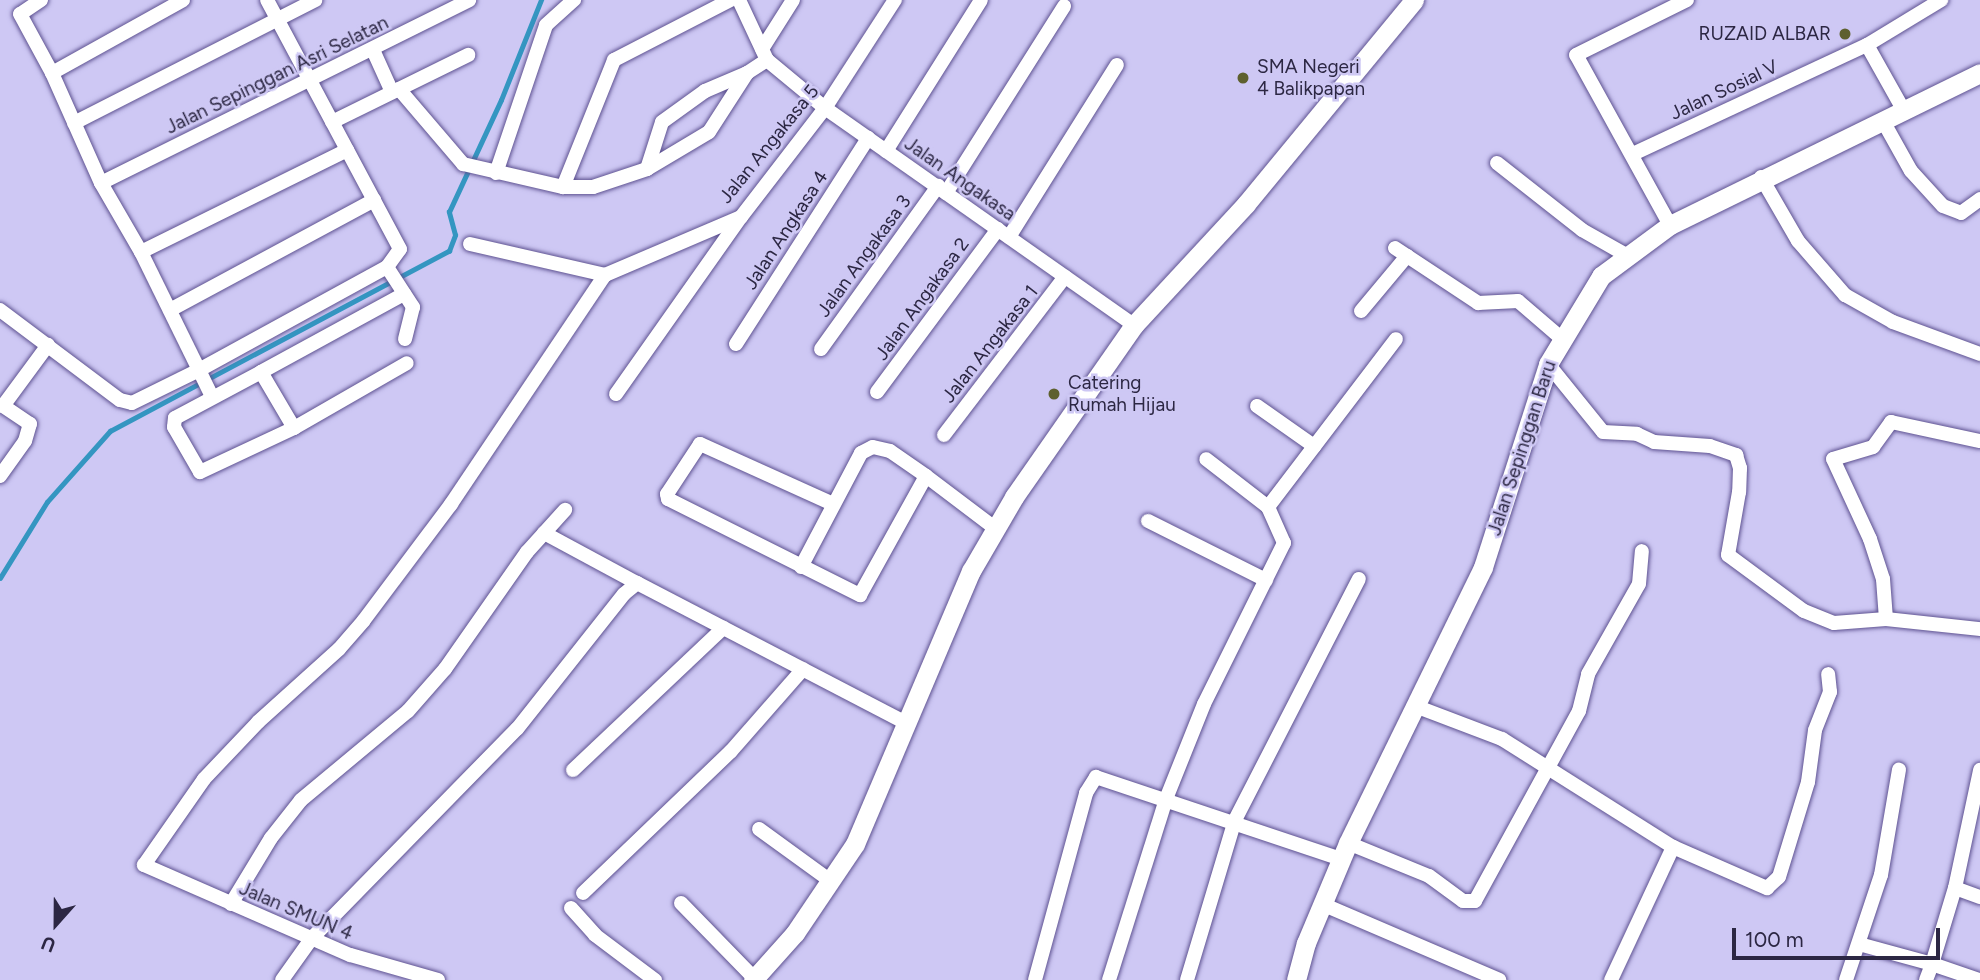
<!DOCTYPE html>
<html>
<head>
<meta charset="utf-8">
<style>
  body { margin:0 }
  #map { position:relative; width:1980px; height:980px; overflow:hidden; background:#cec8f4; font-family:Figtree,sans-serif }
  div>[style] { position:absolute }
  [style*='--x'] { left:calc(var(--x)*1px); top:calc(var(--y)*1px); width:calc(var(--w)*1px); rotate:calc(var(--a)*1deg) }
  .stream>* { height:4.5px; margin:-2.25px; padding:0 2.25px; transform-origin:2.25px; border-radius:2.25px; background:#3496c1 }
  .roads { filter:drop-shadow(0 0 2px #5e5291) drop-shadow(0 0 2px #5e5291) }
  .street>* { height:14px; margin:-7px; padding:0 7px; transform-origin:7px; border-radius:7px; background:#fff }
  .secondary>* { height:19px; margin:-9.5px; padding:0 9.5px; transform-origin:9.5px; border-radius:9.5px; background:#fff }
  .dots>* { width:19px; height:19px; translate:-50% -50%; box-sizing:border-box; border:4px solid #cec8f4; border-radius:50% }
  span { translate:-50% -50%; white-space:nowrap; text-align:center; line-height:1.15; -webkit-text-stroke:5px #cec8f4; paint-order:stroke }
  .poi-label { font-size:19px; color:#2c2743 }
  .right { translate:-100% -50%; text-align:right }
  .left { translate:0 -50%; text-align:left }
  .street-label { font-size:19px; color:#2c2743 }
  .north { position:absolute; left:21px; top:889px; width:70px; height:70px; -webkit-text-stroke:5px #cec8f4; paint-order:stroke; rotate:201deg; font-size:19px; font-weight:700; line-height:28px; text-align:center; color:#2c2743 }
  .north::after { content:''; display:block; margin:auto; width:24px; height:32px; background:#2c2743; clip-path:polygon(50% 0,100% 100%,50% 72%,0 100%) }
  .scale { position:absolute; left:1732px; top:928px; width:208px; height:32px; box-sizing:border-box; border:4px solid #2c2743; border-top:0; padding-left:9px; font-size:21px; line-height:24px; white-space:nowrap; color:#2c2743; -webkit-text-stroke:5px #cec8f4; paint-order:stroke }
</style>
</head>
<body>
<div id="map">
  <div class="stream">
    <i style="--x:0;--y:578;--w:89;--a:-58.3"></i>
    <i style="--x:47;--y:502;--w:95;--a:-48.4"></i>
    <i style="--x:110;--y:431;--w:384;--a:-28"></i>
    <i style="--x:449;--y:251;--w:17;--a:-69"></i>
    <i style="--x:455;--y:235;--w:24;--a:-105"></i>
    <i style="--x:449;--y:212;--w:123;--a:-65.1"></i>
    <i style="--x:501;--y:100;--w:108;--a:-68.2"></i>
  </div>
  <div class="roads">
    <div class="street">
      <i style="--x:41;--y:0;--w:25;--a:146"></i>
      <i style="--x:20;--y:14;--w:67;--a:61.5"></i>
      <i style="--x:52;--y:73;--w:120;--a:66"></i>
      <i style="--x:101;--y:183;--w:80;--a:59.9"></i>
      <i style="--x:141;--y:252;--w:131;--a:63.8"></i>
      <i style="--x:199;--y:370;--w:214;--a:-28.7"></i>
      <i style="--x:387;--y:267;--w:22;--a:-54"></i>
      <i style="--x:400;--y:249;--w:282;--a:-118.1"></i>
      <i style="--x:739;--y:0;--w:66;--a:65"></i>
      <i style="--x:767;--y:60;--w:75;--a:39.6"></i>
      <i style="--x:825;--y:108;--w:378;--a:35.1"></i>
      <i style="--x:1867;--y:45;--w:76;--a:60.7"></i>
      <i style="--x:762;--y:49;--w:58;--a:-57.7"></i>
      <i style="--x:373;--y:50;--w:46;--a:65.7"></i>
      <i style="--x:52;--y:73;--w:150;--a:-29.1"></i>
      <i style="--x:399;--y:89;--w:99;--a:49.5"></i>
      <i style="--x:463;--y:164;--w:103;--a:13"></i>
      <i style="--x:563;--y:187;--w:30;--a:0"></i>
      <i style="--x:593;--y:187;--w:57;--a:-18.4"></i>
      <i style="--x:647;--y:169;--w:72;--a:-30.8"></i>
      <i style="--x:709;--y:132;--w:70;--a:-57.2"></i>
      <i style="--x:747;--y:73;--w:24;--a:-33"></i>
      <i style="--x:1883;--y:121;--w:57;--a:60.8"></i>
      <i style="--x:1911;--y:171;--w:47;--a:47.6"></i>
      <i style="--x:1943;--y:206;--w:19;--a:21"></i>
      <i style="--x:1961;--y:213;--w:24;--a:-36"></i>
      <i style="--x:332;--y:122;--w:152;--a:-26.2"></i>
      <i style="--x:74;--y:123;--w:271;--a:-27"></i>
      <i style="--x:886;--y:151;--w:178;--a:-57.8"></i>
      <i style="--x:1633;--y:154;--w:258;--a:-25"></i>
      <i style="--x:1867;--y:45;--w:87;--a:-31.3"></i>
      <i style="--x:1497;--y:163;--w:108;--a:38.2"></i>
      <i style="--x:1582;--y:230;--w:51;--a:29.6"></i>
      <i style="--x:647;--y:169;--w:49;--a:-72.3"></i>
      <i style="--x:662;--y:122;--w:53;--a:-35.8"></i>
      <i style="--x:705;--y:91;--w:46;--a:-23.2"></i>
      <i style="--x:496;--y:173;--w:156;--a:-71.3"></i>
      <i style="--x:546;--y:25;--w:38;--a:-42"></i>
      <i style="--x:1761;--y:177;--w:74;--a:60"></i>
      <i style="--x:1798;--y:241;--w:72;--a:49"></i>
      <i style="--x:1845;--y:295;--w:55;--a:29.4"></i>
      <i style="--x:1893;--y:322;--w:93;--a:20.2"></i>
      <i style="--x:101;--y:183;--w:411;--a:-26.4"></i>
      <i style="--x:563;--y:187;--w:137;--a:-68.1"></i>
      <i style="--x:614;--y:60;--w:131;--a:-27.3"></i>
      <i style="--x:946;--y:193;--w:221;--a:-57.7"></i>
      <i style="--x:1670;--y:225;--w:194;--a:-118.9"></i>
      <i style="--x:1576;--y:55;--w:124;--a:-26.4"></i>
      <i style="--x:1009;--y:237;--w:203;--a:-57.9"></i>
      <i style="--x:470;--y:244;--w:139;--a:12.9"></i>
      <i style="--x:605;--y:275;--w:148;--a:-23.1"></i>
      <i style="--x:741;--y:217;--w:138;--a:-52.4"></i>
      <i style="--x:825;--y:108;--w:129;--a:-57.1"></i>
      <i style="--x:1395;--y:248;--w:100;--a:33.5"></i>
      <i style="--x:1478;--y:303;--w:40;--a:-2.9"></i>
      <i style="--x:1518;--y:301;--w:57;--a:40.7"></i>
      <i style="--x:141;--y:252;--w:230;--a:-26.3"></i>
      <i style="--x:387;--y:267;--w:48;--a:57"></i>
      <i style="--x:413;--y:307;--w:33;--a:104"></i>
      <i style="--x:0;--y:310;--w:150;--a:36.9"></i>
      <i style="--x:120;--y:400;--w:12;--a:14"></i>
      <i style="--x:132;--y:403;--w:75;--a:-26.2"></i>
      <i style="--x:199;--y:370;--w:30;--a:64"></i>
      <i style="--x:170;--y:310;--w:232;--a:-28.3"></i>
      <i style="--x:1361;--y:311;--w:72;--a:-50.1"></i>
      <i style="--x:736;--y:344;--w:245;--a:-57.3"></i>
      <i style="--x:821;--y:349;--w:201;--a:-54.3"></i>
      <i style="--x:1548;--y:364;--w:87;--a:51"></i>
      <i style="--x:1603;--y:432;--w:34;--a:3"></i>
      <i style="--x:1637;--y:434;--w:19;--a:25"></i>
      <i style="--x:1654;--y:442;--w:56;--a:4.1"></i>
      <i style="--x:1710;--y:446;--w:28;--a:19"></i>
      <i style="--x:1736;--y:455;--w:14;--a:73"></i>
      <i style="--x:1740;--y:468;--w:24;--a:92"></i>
      <i style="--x:1739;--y:492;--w:64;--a:99.9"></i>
      <i style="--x:1728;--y:555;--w:94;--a:36.4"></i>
      <i style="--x:1804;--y:611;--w:32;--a:22"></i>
      <i style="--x:1834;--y:623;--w:52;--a:-4.4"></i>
      <i style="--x:1886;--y:619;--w:95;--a:6.1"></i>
      <i style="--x:261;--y:372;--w:65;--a:59.5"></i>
      <i style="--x:294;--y:428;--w:104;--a:154.9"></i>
      <i style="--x:200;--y:472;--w:52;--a:-120"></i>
      <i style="--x:174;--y:427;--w:9;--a:-84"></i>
      <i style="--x:175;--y:418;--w:98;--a:-28.1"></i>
      <i style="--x:261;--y:372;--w:163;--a:-28.6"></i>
      <i style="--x:877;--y:392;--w:203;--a:-53.4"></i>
      <i style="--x:616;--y:394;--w:215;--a:-54.8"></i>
      <i style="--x:1257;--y:406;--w:70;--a:35.1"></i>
      <i style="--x:294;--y:428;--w:130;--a:-29.9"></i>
      <i style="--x:944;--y:435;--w:199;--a:-52.6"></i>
      <i style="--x:0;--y:476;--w:43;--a:-54.5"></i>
      <i style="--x:25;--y:441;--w:18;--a:-74"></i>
      <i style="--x:30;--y:424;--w:32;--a:-146"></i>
      <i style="--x:3;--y:406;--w:76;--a:-53.6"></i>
      <i style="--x:833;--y:504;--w:146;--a:-155.7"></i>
      <i style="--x:700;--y:444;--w:60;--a:123.4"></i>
      <i style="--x:667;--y:494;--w:5;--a:79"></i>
      <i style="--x:668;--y:499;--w:215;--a:26.6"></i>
      <i style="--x:860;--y:595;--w:136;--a:-61"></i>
      <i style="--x:926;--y:476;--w:88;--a:37.1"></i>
      <i style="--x:1268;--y:507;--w:211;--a:-52.7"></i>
      <i style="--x:1148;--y:521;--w:132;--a:26.6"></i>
      <i style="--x:544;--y:533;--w:106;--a:28.3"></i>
      <i style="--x:801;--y:567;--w:129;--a:-62.2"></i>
      <i style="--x:861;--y:453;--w:13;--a:-27"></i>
      <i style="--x:873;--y:447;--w:17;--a:13"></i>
      <i style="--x:890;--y:451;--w:44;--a:34.8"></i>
      <i style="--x:1886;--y:619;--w:40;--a:-94.3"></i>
      <i style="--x:1883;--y:579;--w:42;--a:-108"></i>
      <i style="--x:1870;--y:539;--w:88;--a:-114.8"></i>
      <i style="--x:1833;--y:459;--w:42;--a:-16.7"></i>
      <i style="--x:1873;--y:447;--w:31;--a:-54"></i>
      <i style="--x:1891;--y:422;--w:91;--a:12.1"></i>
      <i style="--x:1415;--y:706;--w:93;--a:20.8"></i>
      <i style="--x:1502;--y:739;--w:202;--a:32.3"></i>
      <i style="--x:1673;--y:847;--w:103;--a:23.6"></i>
      <i style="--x:1767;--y:888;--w:16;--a:-43"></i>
      <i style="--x:1779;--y:877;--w:99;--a:-73"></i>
      <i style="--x:1808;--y:782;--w:52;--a:-82.3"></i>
      <i style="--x:1815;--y:730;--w:41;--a:-68.5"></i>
      <i style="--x:1830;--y:692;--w:18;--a:-96"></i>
      <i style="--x:573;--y:770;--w:207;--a:-43.4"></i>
      <i style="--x:759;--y:829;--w:90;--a:36"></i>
      <i style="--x:1348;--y:843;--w:87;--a:22.2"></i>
      <i style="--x:1429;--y:876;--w:42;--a:36.3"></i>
      <i style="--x:1463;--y:901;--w:12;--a:0"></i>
      <i style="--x:1475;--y:901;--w:217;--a:-61.3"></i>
      <i style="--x:1579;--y:711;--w:38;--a:-76"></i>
      <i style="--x:1588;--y:674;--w:103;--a:-60.5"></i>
      <i style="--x:1639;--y:584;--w:33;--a:-85"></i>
      <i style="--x:1955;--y:888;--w:27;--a:20"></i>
      <i style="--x:583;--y:893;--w:205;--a:-43.8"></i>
      <i style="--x:731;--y:751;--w:109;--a:-48.7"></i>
      <i style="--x:681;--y:903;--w:107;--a:45.8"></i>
      <i style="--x:231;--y:904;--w:77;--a:-58.8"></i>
      <i style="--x:271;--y:838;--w:48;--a:-51.7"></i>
      <i style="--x:301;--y:800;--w:139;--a:-39.8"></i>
      <i style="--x:408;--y:711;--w:56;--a:-48.6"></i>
      <i style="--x:445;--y:669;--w:143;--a:-55"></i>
      <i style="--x:527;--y:552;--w:57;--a:-47.9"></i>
      <i style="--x:1322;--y:904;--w:193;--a:23.2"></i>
      <i style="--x:571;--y:908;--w:36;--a:48"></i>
      <i style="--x:595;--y:935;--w:75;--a:36.9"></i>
      <i style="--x:1859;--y:944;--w:76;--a:15.3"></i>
      <i style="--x:1932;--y:964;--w:79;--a:-73.2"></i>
      <i style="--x:1955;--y:888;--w:121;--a:-78"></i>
      <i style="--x:282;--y:980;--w:52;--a:-54.5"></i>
      <i style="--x:312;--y:938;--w:293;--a:-45.6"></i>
      <i style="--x:517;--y:729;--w:172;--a:-51.6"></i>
      <i style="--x:624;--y:594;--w:17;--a:-40"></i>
      <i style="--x:637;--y:583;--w:305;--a:27.5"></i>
      <i style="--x:438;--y:980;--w:91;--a:-164.1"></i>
      <i style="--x:350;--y:955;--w:225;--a:-156.4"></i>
      <i style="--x:144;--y:865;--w:105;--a:-55.1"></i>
      <i style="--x:204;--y:779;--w:79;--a:-46.5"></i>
      <i style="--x:258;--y:722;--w:109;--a:-42"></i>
      <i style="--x:339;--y:649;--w:38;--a:-49"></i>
      <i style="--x:364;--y:620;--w:145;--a:-53.1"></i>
      <i style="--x:451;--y:504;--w:276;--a:-56.1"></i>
      <i style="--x:1035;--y:980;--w:194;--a:-74.7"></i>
      <i style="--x:1086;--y:793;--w:19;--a:-58"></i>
      <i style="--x:1096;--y:777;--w:258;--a:18.5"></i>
      <i style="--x:1109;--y:980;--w:190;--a:-72.5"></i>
      <i style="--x:1166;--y:799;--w:102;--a:-68.2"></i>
      <i style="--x:1204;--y:704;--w:180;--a:-63.6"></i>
      <i style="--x:1284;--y:543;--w:39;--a:-114"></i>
      <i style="--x:1268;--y:507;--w:78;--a:-142.3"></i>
      <i style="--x:1187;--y:980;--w:167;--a:-73.3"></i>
      <i style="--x:1235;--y:820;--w:271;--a:-62.8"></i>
      <i style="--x:1611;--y:980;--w:147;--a:-65"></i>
      <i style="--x:1846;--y:980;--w:111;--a:-71.6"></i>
      <i style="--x:1881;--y:875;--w:107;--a:-80.3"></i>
      <i style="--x:1926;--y:980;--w:17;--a:-69"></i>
      <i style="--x:1932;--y:964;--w:50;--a:18.8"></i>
    </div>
    <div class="secondary">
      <i style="--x:753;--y:980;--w:63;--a:-48.2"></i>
      <i style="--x:795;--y:933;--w:107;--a:-56"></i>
      <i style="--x:855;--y:844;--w:297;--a:-67"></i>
      <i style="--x:971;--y:571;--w:86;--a:-59.8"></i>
      <i style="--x:1014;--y:497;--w:210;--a:-55.1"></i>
      <i style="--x:1134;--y:325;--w:165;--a:-47.2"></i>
      <i style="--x:1246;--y:204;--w:264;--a:-50.5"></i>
      <i style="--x:1296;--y:980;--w:38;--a:-75"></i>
      <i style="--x:1306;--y:943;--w:108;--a:-67.2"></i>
      <i style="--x:1348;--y:843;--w:307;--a:-63.9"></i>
      <i style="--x:1483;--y:567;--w:213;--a:-72.2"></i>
      <i style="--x:1548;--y:364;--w:103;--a:-58.9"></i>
      <i style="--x:1601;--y:276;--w:86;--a:-36.5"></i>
      <i style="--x:1670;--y:225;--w:345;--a:-26.1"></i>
    </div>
  </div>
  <div class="dots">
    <i style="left:1845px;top:34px;background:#5e602e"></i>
    <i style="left:1243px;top:78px;background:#5e602e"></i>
    <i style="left:1054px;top:394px;background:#5e602e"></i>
  </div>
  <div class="poi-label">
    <span class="right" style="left:1831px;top:34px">RUZAID ALBAR</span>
    <span class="left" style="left:1257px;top:78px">SMA Negeri<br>4 Balikpapan</span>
    <span class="left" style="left:1068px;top:394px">Catering<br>Rumah Hijau</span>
  </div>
  <div class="street-label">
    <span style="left:277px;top:75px;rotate:-26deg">Jalan Sepinggan Asri Selatan</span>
    <span style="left:1724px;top:90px;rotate:-25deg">Jalan Sosial V</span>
    <span style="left:769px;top:144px;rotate:-51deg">Jalan Angakasa 5</span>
    <span style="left:960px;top:179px;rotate:35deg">Jalan Angakasa</span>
    <span style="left:786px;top:230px;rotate:-57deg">Jalan Angkasa 4</span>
    <span style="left:864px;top:256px;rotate:-54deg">Jalan Angakasa 3</span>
    <span style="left:922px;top:299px;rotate:-54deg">Jalan Angakasa 2</span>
    <span style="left:990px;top:344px;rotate:-52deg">Jalan Angakasa 1</span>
    <span style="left:1522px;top:448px;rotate:-72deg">Jalan Sepinggan Baru</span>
    <span style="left:296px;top:911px;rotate:23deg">Jalan SMUN 4</span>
  </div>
  <div class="north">U</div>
  <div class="scale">100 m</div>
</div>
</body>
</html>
